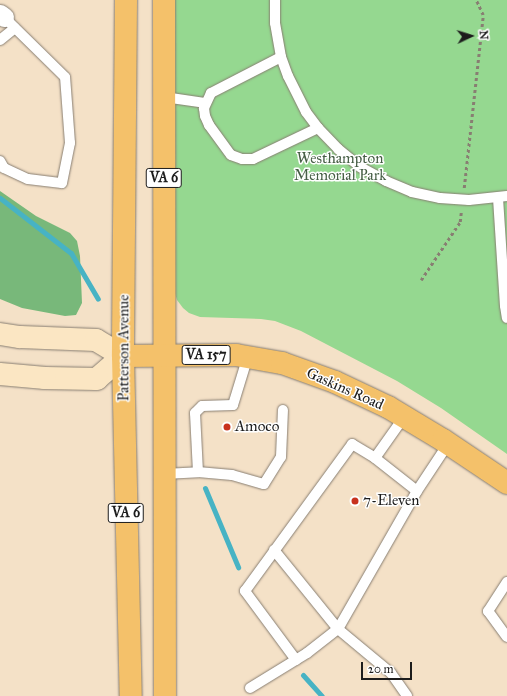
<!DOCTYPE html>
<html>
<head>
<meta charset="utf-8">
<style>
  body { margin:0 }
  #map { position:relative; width:507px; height:696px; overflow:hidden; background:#f4e1c7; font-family:"IM FELL Great Primer",serif }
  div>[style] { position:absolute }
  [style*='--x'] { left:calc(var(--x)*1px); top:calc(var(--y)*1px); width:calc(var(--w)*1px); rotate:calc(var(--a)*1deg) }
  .green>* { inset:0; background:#95d890 }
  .forest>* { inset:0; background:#78b87a }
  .stream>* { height:5px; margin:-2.5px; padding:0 2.5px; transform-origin:2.5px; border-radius:2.5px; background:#47b3c4 }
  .path>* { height:2.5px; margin-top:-1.25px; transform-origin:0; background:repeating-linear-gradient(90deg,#887e72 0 3px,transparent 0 6px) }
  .roads { filter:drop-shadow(0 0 1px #887e72) drop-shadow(0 0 1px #887e72) }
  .service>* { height:10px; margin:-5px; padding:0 5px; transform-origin:5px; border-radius:5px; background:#fff }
  .minor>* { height:19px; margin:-9.5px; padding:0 9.5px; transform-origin:9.5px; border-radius:9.5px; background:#fff }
  .secondary>* { height:22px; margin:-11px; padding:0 11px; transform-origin:11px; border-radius:11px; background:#fbe6c3 }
  .primary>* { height:22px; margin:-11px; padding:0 11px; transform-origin:11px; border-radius:11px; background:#f4c16a }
  .dots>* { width:11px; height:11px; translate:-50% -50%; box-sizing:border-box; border:2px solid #fff; border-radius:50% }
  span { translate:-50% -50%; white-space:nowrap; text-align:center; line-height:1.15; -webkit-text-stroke:3px #fff; paint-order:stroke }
  .shield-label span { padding:1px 3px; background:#fff; border:1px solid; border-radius:3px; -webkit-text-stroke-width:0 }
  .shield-label { font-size:14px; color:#1c1c1c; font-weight:700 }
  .park-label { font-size:15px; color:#465e45 }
  .street-label { font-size:15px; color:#1c1c1c }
  .poi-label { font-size:15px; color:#1c1c1c }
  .left { translate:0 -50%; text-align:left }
  .north { position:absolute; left:451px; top:16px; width:40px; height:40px; -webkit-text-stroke:3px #fff; paint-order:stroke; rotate:86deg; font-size:11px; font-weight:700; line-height:16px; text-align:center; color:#1c1c1c }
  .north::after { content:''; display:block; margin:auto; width:14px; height:18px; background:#1c1c1c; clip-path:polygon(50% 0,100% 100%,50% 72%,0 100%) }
  .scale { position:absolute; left:361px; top:662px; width:51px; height:18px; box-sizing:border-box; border:2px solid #1c1c1c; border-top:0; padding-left:5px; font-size:12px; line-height:14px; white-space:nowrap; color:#1c1c1c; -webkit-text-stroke:3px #fff; paint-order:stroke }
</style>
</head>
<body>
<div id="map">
  <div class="green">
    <i style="clip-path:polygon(173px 0,507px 0,507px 454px,441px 408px,397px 381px,301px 331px,275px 321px,261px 319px,200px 317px,189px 313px,183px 308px,177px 300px,174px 290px)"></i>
  </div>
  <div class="forest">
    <i style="clip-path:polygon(0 191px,36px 216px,70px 233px,77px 241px,80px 256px,82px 303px,76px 315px,65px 316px,22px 308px,0 299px)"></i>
  </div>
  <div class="stream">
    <i style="--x:0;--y:198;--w:90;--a:37.8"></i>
    <i style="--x:71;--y:253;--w:53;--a:59.6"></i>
    <i style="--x:205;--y:488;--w:86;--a:67.3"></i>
    <i style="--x:303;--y:675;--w:28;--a:48"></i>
  </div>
  <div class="path">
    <i style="--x:464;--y:188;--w:174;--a:-83.7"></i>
    <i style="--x:483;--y:15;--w:17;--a:-115"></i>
    <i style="--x:421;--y:280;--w:70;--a:-56.1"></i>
    <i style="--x:460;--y:222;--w:10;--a:-84"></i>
  </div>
  <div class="roads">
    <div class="service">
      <i style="--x:275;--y:0;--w:23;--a:90"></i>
      <i style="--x:275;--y:23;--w:35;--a:80"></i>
      <i style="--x:281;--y:57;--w:20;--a:70"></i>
      <i style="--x:288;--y:76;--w:40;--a:63.4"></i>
      <i style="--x:306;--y:112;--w:20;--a:53"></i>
      <i style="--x:318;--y:128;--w:29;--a:46"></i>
      <i style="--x:338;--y:149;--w:28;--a:39"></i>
      <i style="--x:360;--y:167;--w:30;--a:28"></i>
      <i style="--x:386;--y:181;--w:28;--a:23"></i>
      <i style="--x:412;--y:192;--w:29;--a:12"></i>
      <i style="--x:440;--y:198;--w:29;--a:4"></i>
      <i style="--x:469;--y:200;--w:38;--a:-6"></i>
      <i style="--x:0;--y:40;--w:19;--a:-39"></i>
      <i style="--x:281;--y:57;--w:79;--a:152.8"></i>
      <i style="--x:211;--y:93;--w:17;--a:115"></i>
      <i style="--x:204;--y:108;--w:8;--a:83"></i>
      <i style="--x:205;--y:116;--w:10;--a:66"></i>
      <i style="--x:209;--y:125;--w:37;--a:54"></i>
      <i style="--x:231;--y:155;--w:12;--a:20"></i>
      <i style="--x:242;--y:159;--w:11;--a:0"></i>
      <i style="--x:253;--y:159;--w:72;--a:-25.5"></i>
      <i style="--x:164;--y:97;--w:41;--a:8.3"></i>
      <i style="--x:0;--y:161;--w:8;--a:60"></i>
      <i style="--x:4;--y:168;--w:26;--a:25"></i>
      <i style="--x:28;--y:179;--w:34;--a:7"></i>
      <i style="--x:62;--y:183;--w:41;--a:-78.7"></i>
      <i style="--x:70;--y:143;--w:66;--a:-94.3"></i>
      <i style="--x:65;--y:77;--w:86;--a:-135.5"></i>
      <i style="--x:498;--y:198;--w:108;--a:86.3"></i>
      <i style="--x:505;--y:306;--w:12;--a:81"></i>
      <i style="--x:248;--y:356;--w:51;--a:107"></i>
      <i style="--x:233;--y:405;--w:31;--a:178"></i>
      <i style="--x:202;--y:406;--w:10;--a:135"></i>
      <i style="--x:195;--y:413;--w:59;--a:87.1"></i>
      <i style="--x:198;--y:472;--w:34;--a:5"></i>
      <i style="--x:232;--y:475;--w:33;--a:16"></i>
      <i style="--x:264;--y:484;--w:32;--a:-58"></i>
      <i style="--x:281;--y:457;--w:47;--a:-87.6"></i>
      <i style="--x:375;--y:458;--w:53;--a:38.2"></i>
      <i style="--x:164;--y:474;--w:34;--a:-3"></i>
      <i style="--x:274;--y:550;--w:102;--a:51"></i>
      <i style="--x:338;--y:629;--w:69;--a:39.7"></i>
      <i style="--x:391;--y:673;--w:28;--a:55"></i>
      <i style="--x:507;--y:582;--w:35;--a:123"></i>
      <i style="--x:488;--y:611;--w:32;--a:54"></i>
      <i style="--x:296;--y:660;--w:86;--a:-126.5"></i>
      <i style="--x:245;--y:591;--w:182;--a:-53.9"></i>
      <i style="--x:352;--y:444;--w:27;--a:31"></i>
      <i style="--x:375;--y:458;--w:50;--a:-54.7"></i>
      <i style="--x:250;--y:688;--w:67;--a:-31.6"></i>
      <i style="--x:307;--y:653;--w:39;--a:-38"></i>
      <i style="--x:338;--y:629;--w:159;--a:-60.2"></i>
      <i style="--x:417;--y:491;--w:56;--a:-56.6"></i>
    </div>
    <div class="minor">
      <i style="--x:0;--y:14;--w:5;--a:37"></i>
    </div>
    <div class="secondary">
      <i style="--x:0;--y:334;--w:20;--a:9"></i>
      <i style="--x:20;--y:337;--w:76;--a:2.3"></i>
      <i style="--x:96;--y:340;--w:31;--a:31"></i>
      <i style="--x:123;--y:356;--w:35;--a:139"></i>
      <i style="--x:97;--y:379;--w:52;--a:-178.9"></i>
      <i style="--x:45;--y:378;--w:45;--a:-174.9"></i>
    </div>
    <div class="primary">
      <i style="--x:126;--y:0;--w:356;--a:90.5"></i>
      <i style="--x:123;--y:356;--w:340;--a:88.7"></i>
      <i style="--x:164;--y:0;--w:696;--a:89.92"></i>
      <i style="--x:123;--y:356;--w:113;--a:-0.5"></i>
      <i style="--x:236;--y:355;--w:47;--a:9.9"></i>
      <i style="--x:282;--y:363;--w:56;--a:19.7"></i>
      <i style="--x:335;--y:382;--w:59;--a:25.3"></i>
      <i style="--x:388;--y:407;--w:64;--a:31"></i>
      <i style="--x:443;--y:440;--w:77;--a:33.9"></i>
    </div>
  </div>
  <div class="dots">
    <i style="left:227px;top:427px;background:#c8321e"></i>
    <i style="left:355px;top:501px;background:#c8321e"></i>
  </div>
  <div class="shield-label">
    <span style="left:164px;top:178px">VA 6</span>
    <span style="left:206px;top:355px">VA 157</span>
    <span style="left:126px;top:513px">VA 6</span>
  </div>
  <div class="park-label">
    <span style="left:340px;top:167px">Westhampton<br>Memorial Park</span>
  </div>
  <div class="street-label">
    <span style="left:124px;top:348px;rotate:-90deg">Patterson Avenue</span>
    <span style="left:345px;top:389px;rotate:24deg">Gaskins Road</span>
  </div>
  <div class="poi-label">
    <span class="left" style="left:235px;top:427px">Amoco</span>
    <span class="left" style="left:363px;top:501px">7-Eleven</span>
  </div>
  <div class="north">N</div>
  <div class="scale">20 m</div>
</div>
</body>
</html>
